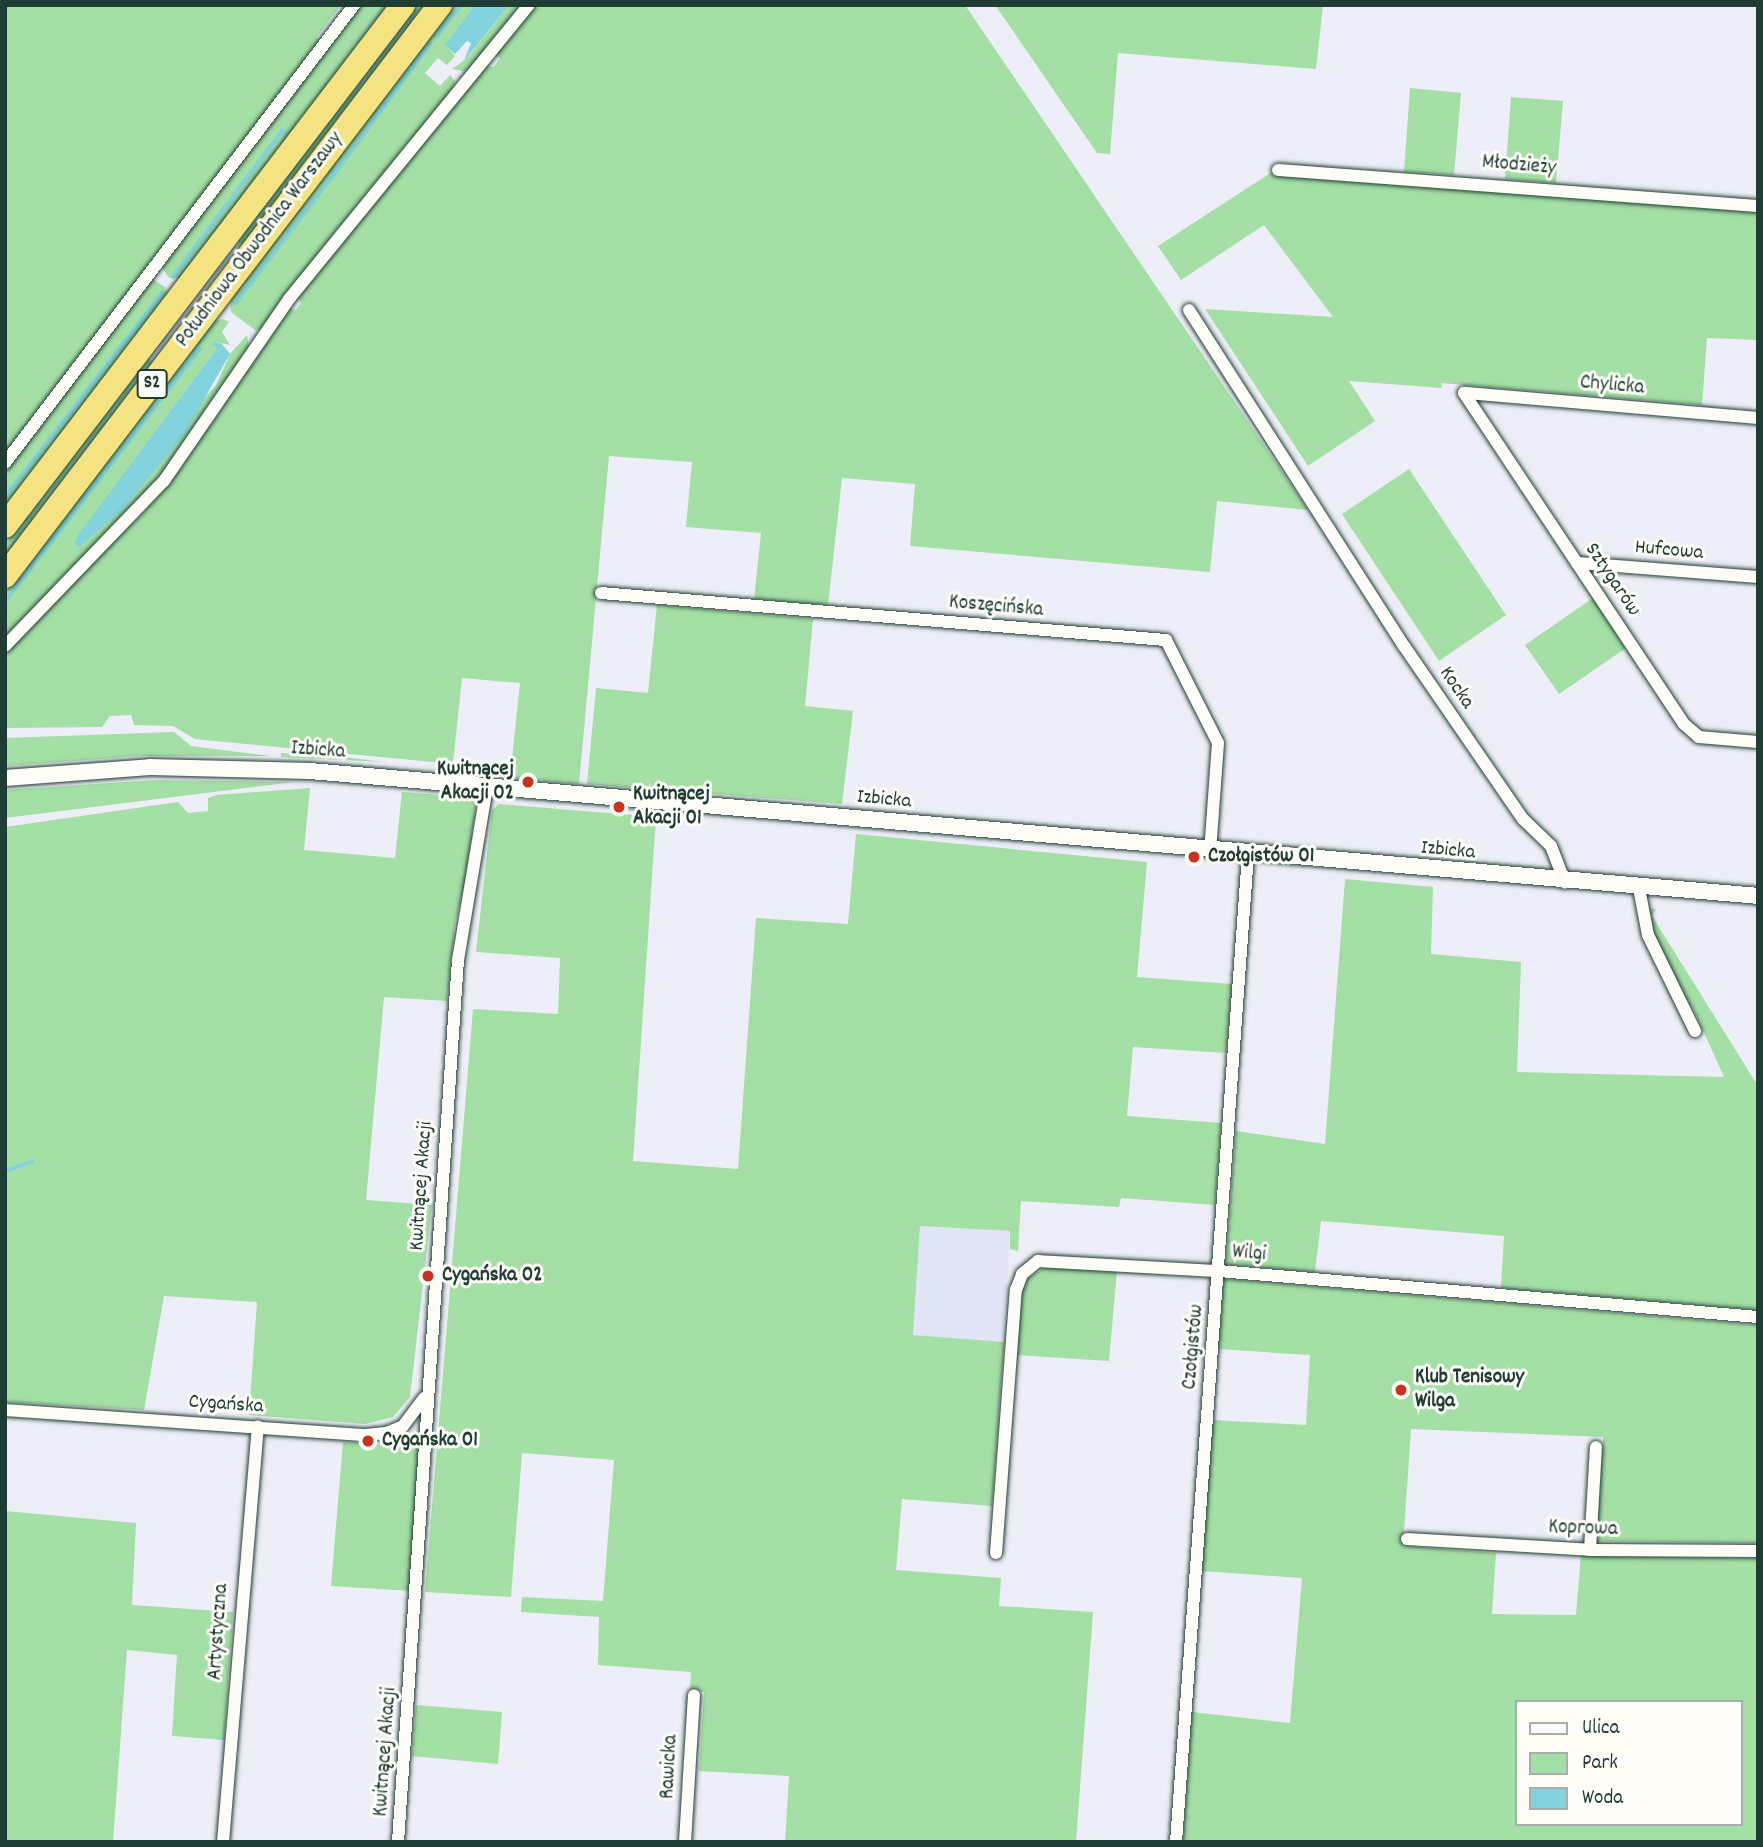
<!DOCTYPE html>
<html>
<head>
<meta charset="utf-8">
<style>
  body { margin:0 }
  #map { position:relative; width:1763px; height:1847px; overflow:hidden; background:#edeef7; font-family:Dekko,sans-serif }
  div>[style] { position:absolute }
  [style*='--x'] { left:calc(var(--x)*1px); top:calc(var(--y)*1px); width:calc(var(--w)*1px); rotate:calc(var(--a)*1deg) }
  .built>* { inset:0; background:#e2e4f7 }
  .green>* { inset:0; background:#a4dfa5 }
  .water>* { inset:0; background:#82d3dd }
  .stream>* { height:3.5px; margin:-1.75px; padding:0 1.75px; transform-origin:1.75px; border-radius:1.75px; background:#82d3dd }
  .roads { filter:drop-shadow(0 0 2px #1f3d34) drop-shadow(0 0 2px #1f3d34) }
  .minor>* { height:12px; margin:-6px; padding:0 6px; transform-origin:6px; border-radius:6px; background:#fdfcf7 }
  .tertiary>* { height:16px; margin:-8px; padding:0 8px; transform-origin:8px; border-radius:8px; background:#fdfcf7 }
  .motorway>* { height:24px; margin:-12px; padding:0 12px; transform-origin:12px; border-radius:12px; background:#f5e381 }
  .dots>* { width:19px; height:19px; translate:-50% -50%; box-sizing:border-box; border:4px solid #fdfcf7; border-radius:50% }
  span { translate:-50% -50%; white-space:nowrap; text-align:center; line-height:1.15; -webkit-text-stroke:6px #fdfcf7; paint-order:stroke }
  .shield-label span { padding:2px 5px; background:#fdfcf7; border:2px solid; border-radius:5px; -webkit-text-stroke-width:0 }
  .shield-label { font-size:19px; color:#1f3d34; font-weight:700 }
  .street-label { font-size:21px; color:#1f3d34 }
  .poi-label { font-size:21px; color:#1f3d34; font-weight:700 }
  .right { translate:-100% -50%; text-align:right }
  .left { translate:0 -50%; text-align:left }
  .frame { position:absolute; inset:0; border:7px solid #1f3d34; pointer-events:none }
  .legend { position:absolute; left:1515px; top:1700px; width:228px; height:126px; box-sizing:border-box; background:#fdfcf7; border:2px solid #a4b0a9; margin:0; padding:9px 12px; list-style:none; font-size:21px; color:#1f3d34 }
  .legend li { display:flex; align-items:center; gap:14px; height:35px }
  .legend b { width:35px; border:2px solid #a4b0a9 }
</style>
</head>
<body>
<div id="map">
  <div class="built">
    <i style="clip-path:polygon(920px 1226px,1010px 1231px,1004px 1342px,913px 1335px)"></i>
  </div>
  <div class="green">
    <i style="clip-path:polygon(5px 5px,341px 5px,316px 38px,323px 39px,5px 455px)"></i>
    <i style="clip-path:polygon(359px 5px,389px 5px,180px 278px,169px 278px,161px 266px)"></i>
    <i style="clip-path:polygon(416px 5px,425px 5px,243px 245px,237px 241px)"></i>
    <i style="clip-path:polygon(453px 5px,475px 5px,446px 45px,455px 56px,447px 65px,438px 58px,425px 73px,440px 86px,450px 75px,455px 81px,453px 91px,333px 234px,262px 329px,255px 330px,231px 312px,230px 299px)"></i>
    <i style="clip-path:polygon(509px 5px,524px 5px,468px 72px,452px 69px,467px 58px)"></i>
    <i style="clip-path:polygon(534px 5px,965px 5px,1308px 510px,1217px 501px,1210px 572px,910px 546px,915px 484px,842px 478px,828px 605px,754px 599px,761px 533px,686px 527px,692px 462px,609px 456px,579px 784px,510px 778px,520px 683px,462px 678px,453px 764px,195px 739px,173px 726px,134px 725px,131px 715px,110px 716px,102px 727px,5px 728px,5px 652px,145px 511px,219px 413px,245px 368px,290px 308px,296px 310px,301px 303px,297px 296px,484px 66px,494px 67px,500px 58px,494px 55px)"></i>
    <i style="clip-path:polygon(995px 5px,1323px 5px,1316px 69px,1118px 53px,1110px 154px,1097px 153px)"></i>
    <i style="clip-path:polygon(1410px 88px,1461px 93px,1454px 175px,1404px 172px)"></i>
    <i style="clip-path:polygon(1511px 97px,1563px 101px,1556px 183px,1505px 179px)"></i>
    <i style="clip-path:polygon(1272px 172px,1758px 210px,1758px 340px,1707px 338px,1702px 405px,1441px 383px,1442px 388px,1349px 381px,1375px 421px,1308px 466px,1205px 309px,1333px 317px,1264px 225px,1181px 280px,1158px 246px)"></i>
    <i style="clip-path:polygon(152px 279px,165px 287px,168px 294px,5px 508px,5px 471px)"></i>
    <i style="clip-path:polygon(223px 319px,229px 322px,222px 332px,230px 345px,221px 343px,75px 542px,216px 385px,230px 354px,247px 335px,249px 347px,181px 451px,125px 520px,5px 640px,5px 593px,214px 321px)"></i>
    <i style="clip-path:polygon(148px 358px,153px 362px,5px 556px,5px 545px)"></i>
    <i style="clip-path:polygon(1409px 469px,1506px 615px,1439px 661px,1342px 514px)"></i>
    <i style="clip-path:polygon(1593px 598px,1626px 648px,1559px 694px,1525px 645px)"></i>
    <i style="clip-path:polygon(657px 605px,813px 619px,805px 706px,853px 711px,842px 804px,587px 784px,596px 688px,648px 693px)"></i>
    <i style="clip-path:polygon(174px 732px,191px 746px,271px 756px,140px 756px,5px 766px,5px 738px)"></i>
    <i style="clip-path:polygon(281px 753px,335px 756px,385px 762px,281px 757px)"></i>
    <i style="clip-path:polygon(155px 780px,294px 782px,5px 818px,5px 790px)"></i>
    <i style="clip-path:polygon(310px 788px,304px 850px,395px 858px,402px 792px,477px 798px,465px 884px,455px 922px,447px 1001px,384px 997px,366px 1200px,432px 1205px,410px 1397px,393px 1417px,365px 1424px,249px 1415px,257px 1302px,164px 1296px,144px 1410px,5px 1402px,5px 827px,178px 802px,188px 813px,208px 811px,208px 798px,216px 795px)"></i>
    <i style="clip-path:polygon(499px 804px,656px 817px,633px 1161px,738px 1169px,756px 918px,848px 924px,856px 834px,1147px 862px,1137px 977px,1232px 984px,1226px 1053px,1133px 1047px,1127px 1116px,1221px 1123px,1215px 1205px,1121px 1198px,1119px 1207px,1021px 1201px,1018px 1251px,1010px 1249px,1010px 1231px,920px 1226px,913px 1335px,1004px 1342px,992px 1506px,902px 1499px,896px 1570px,1001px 1578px,999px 1606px,1093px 1612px,1076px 1842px,785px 1842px,789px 1776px,699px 1771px,704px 1692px,690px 1691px,691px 1672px,598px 1665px,599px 1617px,521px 1612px,522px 1597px,603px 1601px,614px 1460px,522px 1453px,511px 1597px,425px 1592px,473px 1009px,558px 1014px,560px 958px,476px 952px,492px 810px)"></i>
    <i style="clip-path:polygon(1345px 879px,1433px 887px,1431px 954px,1521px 962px,1517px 1072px,1724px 1077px,1693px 1008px,1679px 991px,1658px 949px,1644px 908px,1656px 909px,1652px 916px,1758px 1086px,1758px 1310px,1501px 1288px,1504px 1236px,1321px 1221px,1315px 1272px,1226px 1264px,1236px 1131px,1325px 1144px)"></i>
    <i style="clip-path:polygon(1048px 1266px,1117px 1270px,1109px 1361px,1017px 1355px,1022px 1282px)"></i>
    <i style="clip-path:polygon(evenodd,1223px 1279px,1758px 1325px,1758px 1543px,1596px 1541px,1603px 1437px,1411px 1429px,1403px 1546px,1496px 1553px,1492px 1614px,1576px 1615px,1581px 1555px,1758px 1558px,1758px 1842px,1183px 1842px,1192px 1712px,1290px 1723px,1302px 1578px,1202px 1571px,1212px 1420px,1306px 1425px,1310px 1355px,1218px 1349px,1223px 1279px,1516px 1702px,1740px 1702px,1740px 1824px,1516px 1824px,1516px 1702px)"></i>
    <i style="clip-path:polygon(343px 1442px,422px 1448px,412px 1591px,331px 1586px)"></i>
    <i style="clip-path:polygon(5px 1511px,136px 1523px,132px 1605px,233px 1612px,224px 1740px,172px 1736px,177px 1655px,127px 1650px,113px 1842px,5px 1842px)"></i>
    <i style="clip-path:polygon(416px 1705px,502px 1712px,498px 1764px,412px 1756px)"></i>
  </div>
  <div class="water">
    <i style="clip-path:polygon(475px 5px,509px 5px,464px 61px,471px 43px,467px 41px,455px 54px,445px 45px)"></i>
    <i style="clip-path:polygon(221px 343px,230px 354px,183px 436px,122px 510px,78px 548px,75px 542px,79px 534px)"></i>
  </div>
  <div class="stream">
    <i style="--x:436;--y:37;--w:41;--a:-52"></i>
    <i style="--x:332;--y:170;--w:4;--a:27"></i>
    <i style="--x:336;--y:172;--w:159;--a:-53.7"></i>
    <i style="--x:173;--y:277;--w:182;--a:-53.3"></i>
    <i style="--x:282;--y:131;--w:5;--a:37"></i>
    <i style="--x:235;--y:304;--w:166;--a:-52.6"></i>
    <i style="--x:215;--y:344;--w:4;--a:34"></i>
    <i style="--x:5;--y:497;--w:257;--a:-52.4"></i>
    <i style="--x:5;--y:602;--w:319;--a:-52.4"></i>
    <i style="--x:5;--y:1171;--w:28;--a:-19"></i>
  </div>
  <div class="roads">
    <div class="minor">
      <i style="--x:1278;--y:170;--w:481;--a:4.3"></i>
      <i style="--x:1189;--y:310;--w:399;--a:57.4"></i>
      <i style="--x:1404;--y:646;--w:210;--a:55.5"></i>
      <i style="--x:1523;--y:819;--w:39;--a:44"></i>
      <i style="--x:1551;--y:846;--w:39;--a:69"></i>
      <i style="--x:1758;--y:418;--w:295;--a:-175.1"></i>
      <i style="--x:1464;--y:393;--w:397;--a:56.4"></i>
      <i style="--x:1684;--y:724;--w:20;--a:41"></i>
      <i style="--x:1699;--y:737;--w:59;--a:4.8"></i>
      <i style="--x:5;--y:463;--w:576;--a:-52.69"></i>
      <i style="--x:1577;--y:563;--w:182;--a:4.4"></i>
      <i style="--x:601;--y:593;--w:567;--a:4.76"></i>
      <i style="--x:1166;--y:640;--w:115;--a:63.2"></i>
      <i style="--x:1218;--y:743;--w:108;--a:94.2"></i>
      <i style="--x:5;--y:646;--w:229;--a:-46.1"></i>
      <i style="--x:164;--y:481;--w:221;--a:-55.5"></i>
      <i style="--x:289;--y:299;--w:380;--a:-50.8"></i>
      <i style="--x:1639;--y:888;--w:48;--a:79.2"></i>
      <i style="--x:1648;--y:935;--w:107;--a:63.9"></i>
      <i style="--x:5;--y:1410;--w:362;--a:4"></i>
      <i style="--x:366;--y:1435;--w:20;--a:-6"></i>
      <i style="--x:386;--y:1433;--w:18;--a:-22"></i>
      <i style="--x:403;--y:1426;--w:35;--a:-53"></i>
      <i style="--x:1407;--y:1539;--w:183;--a:3.4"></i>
      <i style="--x:1590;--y:1550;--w:168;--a:0.3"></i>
      <i style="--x:1590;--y:1550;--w:103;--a:-86.7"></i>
      <i style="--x:996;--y:1553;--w:264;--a:-85.7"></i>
      <i style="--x:1016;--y:1290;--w:17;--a:-69"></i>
      <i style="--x:1022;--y:1274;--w:21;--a:-39"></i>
      <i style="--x:1038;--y:1261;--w:181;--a:3.2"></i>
      <i style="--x:1219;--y:1271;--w:541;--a:4.88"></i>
      <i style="--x:223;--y:1842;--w:417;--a:-85.2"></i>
      <i style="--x:398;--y:1842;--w:884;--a:-86.11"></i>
      <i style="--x:458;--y:960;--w:175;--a:-80.5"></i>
      <i style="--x:685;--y:1842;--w:147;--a:-86.5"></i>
      <i style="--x:1176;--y:1842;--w:990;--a:-85.83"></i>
    </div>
    <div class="tertiary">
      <i style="--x:5;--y:778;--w:145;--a:-4.3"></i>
      <i style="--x:150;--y:767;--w:160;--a:1.4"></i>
      <i style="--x:310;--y:771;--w:1453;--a:4.93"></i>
    </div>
    <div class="motorway">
      <i style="--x:5;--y:526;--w:656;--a:-52.62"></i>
      <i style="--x:5;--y:576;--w:718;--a:-52.7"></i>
    </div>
  </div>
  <div class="dots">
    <i style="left:528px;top:782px;background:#c8321e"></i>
    <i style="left:619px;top:807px;background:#c8321e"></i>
    <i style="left:1194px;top:857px;background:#c8321e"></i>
    <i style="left:428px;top:1276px;background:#c8321e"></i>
    <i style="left:1401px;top:1390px;background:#c8321e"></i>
    <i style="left:368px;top:1441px;background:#c8321e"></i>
  </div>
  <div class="shield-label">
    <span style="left:152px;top:384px">S2</span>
  </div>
  <div class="street-label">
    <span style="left:1519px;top:166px;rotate:5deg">Młodzieży</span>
    <span style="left:260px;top:240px;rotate:-53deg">Południowa Obwodnica Warszawy</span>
    <span style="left:1612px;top:386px;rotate:5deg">Chylicka</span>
    <span style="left:1669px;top:551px;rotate:5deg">Hufcowa</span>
    <span style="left:1612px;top:580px;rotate:56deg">Sztygarów</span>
    <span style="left:996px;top:607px;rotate:5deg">Koszęcińska</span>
    <span style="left:1456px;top:688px;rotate:56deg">Kocka</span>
    <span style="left:318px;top:751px;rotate:4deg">Izbicka</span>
    <span style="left:884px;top:800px;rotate:5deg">Izbicka</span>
    <span style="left:1448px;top:851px;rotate:5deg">Izbicka</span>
    <span style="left:422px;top:1186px;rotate:-86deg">Kwitnącej Akacji</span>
    <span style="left:1249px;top:1254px;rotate:5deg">Wilgi</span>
    <span style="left:1194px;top:1347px;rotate:-85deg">Czołgistów</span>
    <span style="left:226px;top:1405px;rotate:4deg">Cygańska</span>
    <span style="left:1583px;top:1529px;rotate:2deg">Koprowa</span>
    <span style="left:219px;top:1632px;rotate:-86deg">Artystyczna</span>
    <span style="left:386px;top:1752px;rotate:-86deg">Kwitnącej Akacji</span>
    <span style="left:670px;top:1767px;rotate:-87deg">Rawicka</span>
  </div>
  <div class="poi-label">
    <span class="right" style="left:514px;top:782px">Kwitnącej<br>Akacji 02</span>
    <span class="left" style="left:633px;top:807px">Kwitnącej<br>Akacji 01</span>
    <span class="left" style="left:1208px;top:857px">Czołgistów 01</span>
    <span class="left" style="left:442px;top:1276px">Cygańska 02</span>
    <span class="left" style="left:1415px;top:1390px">Klub Tenisowy<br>Wilga</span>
    <span class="left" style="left:382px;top:1441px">Cygańska 01</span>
  </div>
  <div class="frame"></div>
  <ul class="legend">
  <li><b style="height:9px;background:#fdfcf7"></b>Ulica</li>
  <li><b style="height:19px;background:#a4dfa5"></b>Park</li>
  <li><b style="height:19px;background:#82d3dd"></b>Woda</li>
  </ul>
</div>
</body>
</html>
